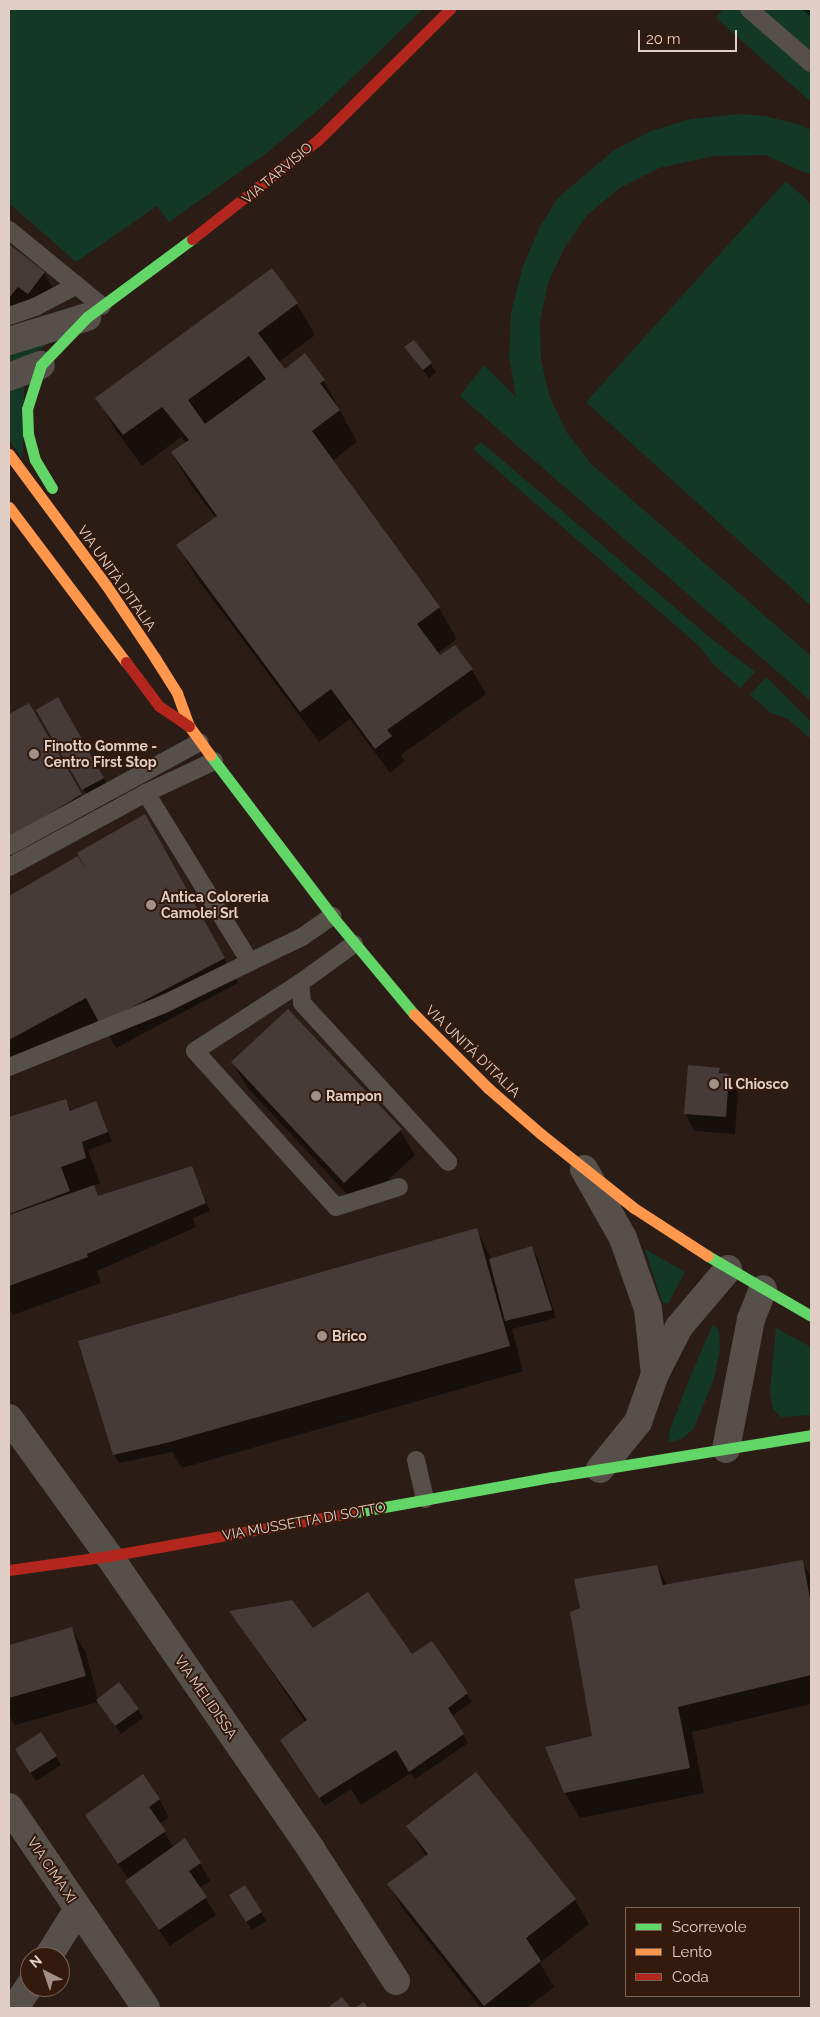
<!DOCTYPE html>
<html>
<head>
<meta charset="utf-8">
<style>
  body { margin:0 }
  #map { position:relative; width:820px; height:2017px; overflow:hidden; background:#2b1d16; font-family:Raleway,sans-serif }
  div>[style] { position:absolute }
  [style*='--x'] { left:calc(var(--x)*1px); top:calc(var(--y)*1px); width:calc(var(--w)*1px); rotate:calc(var(--a)*1deg) }
  .green>* { inset:0; background:#143827 }
  .shadow>* { inset:0; background:#0007 }
  .building>* { inset:0; background:#473b3a }
  .lane>* { height:18px; margin:-9px; padding:0 9px; transform-origin:9px; border-radius:9px; background:#564f4a }
  .street>* { height:28px; margin:-14px; padding:0 14px; transform-origin:14px; border-radius:14px; background:#564f4a }
  .fast>* { height:11px; margin:-5.5px; padding:0 5.5px; transform-origin:5.5px; border-radius:5.5px; background:#63d668 }
  .slow>* { height:11px; margin:-5.5px; padding:0 5.5px; transform-origin:5.5px; border-radius:5.5px; background:#ff974d }
  .jam>* { height:11px; margin:-5.5px; padding:0 5.5px; transform-origin:5.5px; border-radius:5.5px; background:#b3261e }
  .dots>* { width:14px; height:14px; translate:-50% -50%; box-sizing:border-box; border:2px solid #341a0d; border-radius:50% }
  span { translate:-50% -50%; white-space:nowrap; text-align:center; line-height:1.15; -webkit-text-stroke:4px #341a0d; paint-order:stroke }
  .street-label { font-size:14px; color:#e1cec6 }
  .poi-label { font-size:14px; color:#e1cec6; font-weight:700 }
  .left { translate:0 -50%; text-align:left }
  .frame { position:absolute; inset:0; border:10px solid #e1cec6; pointer-events:none }
  .legend { position:absolute; left:625px; top:1907px; width:175px; height:90px; box-sizing:border-box; background:#341a0d; border:1px solid #796257; margin:0; padding:6px 9px; list-style:none; font-size:15px; color:#e1cec6 }
  .legend li { display:flex; align-items:center; gap:10px; height:25px }
  .legend b { width:25px; border:1px solid #796257 }
  .north { position:absolute; left:20px; top:1947px; width:50px; height:50px; box-sizing:border-box; background:#341a0d; border:1px solid #796257; border-radius:50%; rotate:319deg; font-size:14px; font-weight:700; line-height:20px; text-align:center; color:#e1cec6 }
  .north::after { content:''; display:block; margin:auto; width:18px; height:22px; background:#a19088; clip-path:polygon(50% 0,100% 100%,50% 72%,0 100%) }
  .scale { position:absolute; left:638px; top:30px; width:99px; height:22px; box-sizing:border-box; border:2px solid #e1cec6; border-top:0; padding-left:6px; font-size:15px; line-height:18px; white-space:nowrap; color:#e1cec6; -webkit-text-stroke:4px #341a0d; paint-order:stroke }
</style>
</head>
<body>
<div id="map">
  <div class="green">
    <i style="clip-path:polygon(9px 9px,423px 9px,324px 105px,268px 152px,169px 222px,157px 206px,76px 262px,9px 203px)"></i>
    <i style="clip-path:polygon(723px 9px,811px 9px,811px 102px,716px 18px)"></i>
    <i style="clip-path:polygon(740px 114px,765px 116px,801px 125px,811px 130px,811px 175px,765px 155px,714px 156px,659px 168px,620px 188px,587px 215px,565px 247px,548px 283px,540px 321px,541px 360px,550px 398px,567px 433px,591px 464px,811px 656px,811px 701px,460px 396px,484px 365px,516px 397px,509px 356px,511px 313px,523px 266px,540px 227px,557px 199px,613px 151px,651px 131px,691px 119px)"></i>
    <i style="clip-path:polygon(786px 181px,811px 204px,811px 606px,586px 402px)"></i>
    <i style="clip-path:polygon(62px 333px,28px 358px,9px 367px,9px 354px)"></i>
    <i style="clip-path:polygon(24px 382px,23px 459px,9px 440px,9px 389px)"></i>
    <i style="clip-path:polygon(481px 442px,713px 640px,755px 672px,740px 688px,712px 663px,700px 647px,473px 449px)"></i>
    <i style="clip-path:polygon(766px 677px,811px 722px,811px 739px,788px 719px,771px 713px,750px 695px)"></i>
    <i style="clip-path:polygon(645px 1249px,685px 1272px,668px 1304px,662px 1302px)"></i>
    <i style="clip-path:polygon(713px 1324px,719px 1330px,720px 1348px,714px 1379px,694px 1428px,683px 1438px,668px 1443px,670px 1430px,688px 1382px)"></i>
    <i style="clip-path:polygon(776px 1328px,811px 1347px,811px 1415px,781px 1417px,773px 1409px,770px 1391px)"></i>
  </div>
  <div class="shadow">
    <i style="clip-path:polygon(801px 9px,811px 9px,811px 17px)"></i>
    <i style="clip-path:polygon(9px 246px,44px 273px,54px 290px,9px 309px)"></i>
    <i style="clip-path:polygon(271px 269px,297px 304px,315px 335px,279px 362px,284px 370px,324px 381px,357px 442px,332px 461px,439px 608px,457px 639px,438px 653px,440px 658px,472px 670px,486px 694px,401px 755px,405px 761px,390px 773px,350px 719px,319px 742px,196px 577px,178px 546px,216px 518px,190px 484px,172px 453px,186px 443px,181px 437px,142px 466px,115px 429px,97px 398px)"></i>
    <i style="clip-path:polygon(414px 341px,436px 372px,429px 378px,406px 347px)"></i>
    <i style="clip-path:polygon(57px 699px,118px 803px,98px 814px,37px 710px)"></i>
    <i style="clip-path:polygon(28px 704px,95px 820px,9px 871px,9px 716px)"></i>
    <i style="clip-path:polygon(159px 841px,238px 983px,116px 1048px,101px 1022px,9px 1073px,9px 897px,80px 857px)"></i>
    <i style="clip-path:polygon(232px 1062px,400px 1130px,415px 1155px,359px 1207px,247px 1087px)"></i>
    <i style="clip-path:polygon(719px 1069px,722px 1075px,728px 1075px,738px 1093px,735px 1134px,695px 1131px,685px 1114px)"></i>
    <i style="clip-path:polygon(66px 1101px,72px 1112px,95px 1103px,112px 1141px,88px 1150px,100px 1183px,93px 1186px,99px 1197px,192px 1168px,210px 1211px,193px 1218px,196px 1227px,97px 1271px,101px 1283px,13px 1315px,9px 1308px,9px 1118px)"></i>
    <i style="clip-path:polygon(476px 1229px,492px 1260px,532px 1247px,537px 1256px,556px 1318px,512px 1329px,523px 1371px,182px 1468px,172px 1452px,119px 1463px,114px 1455px)"></i>
    <i style="clip-path:polygon(802px 1562px,811px 1577px,811px 1704px,692px 1732px,704px 1793px,580px 1818px,565px 1793px,546px 1747px,594px 1736px,657px 1566px,668px 1586px)"></i>
    <i style="clip-path:polygon(231px 1612px,313px 1630px,419px 1669px,431px 1642px,472px 1702px,452px 1716px,468px 1743px,415px 1779px,411px 1773px,361px 1805px,351px 1789px,325px 1806px,287px 1749px,306px 1723px)"></i>
    <i style="clip-path:polygon(71px 1628px,86px 1653px,98px 1699px,138px 1709px,143px 1718px,121px 1734px,98px 1702px,15px 1725px,9px 1716px,9px 1646px)"></i>
    <i style="clip-path:polygon(56px 1756px,61px 1765px,36px 1781px,21px 1758px)"></i>
    <i style="clip-path:polygon(159px 1799px,169px 1817px,159px 1824px,174px 1848px,200px 1863px,210px 1881px,199px 1888px,216px 1915px,170px 1946px,137px 1899px,127px 1881px,129px 1880px,86px 1815px)"></i>
    <i style="clip-path:polygon(408px 1827px,575px 1900px,589px 1924px,540px 1963px,554px 1987px,527px 2008px,481px 2008px,403px 1909px,389px 1884px,426px 1856px)"></i>
    <i style="clip-path:polygon(236px 1904px,261px 1912px,266px 1921px,252px 1930px)"></i>
  </div>
  <div class="building">
    <i style="clip-path:polygon(9px 244px,45px 272px,28px 294px,18px 287px,9px 298px)"></i>
    <i style="clip-path:polygon(evenodd,272px 268px,298px 303px,258px 333px,285px 369px,305px 353px,325px 380px,320px 383px,340px 410px,312px 431px,440px 607px,417px 624px,440px 655px,455px 645px,473px 669px,387px 730px,392px 736px,375px 749px,331px 689px,300px 712px,176px 545px,217px 516px,171px 452px,189px 440px,162px 407px,123px 435px,95px 398px,272px 268px,249px 356px,266px 379px,205px 424px,188px 400px,249px 356px)"></i>
    <i style="clip-path:polygon(414px 340px,432px 363px,423px 370px,404px 347px)"></i>
    <i style="clip-path:polygon(58px 697px,104px 778px,82px 790px,36px 710px)"></i>
    <i style="clip-path:polygon(29px 703px,82px 794px,9px 838px,9px 714px)"></i>
    <i style="clip-path:polygon(145px 814px,225px 958px,100px 1024px,86px 998px,9px 1040px,9px 896px,78px 856px,87px 872px,77px 853px)"></i>
    <i style="clip-path:polygon(288px 1009px,402px 1129px,344px 1183px,231px 1062px)"></i>
    <i style="clip-path:polygon(688px 1065px,720px 1068px,719px 1073px,729px 1074px,726px 1117px,684px 1114px)"></i>
    <i style="clip-path:polygon(66px 1099px,70px 1111px,96px 1101px,108px 1132px,82px 1142px,86px 1158px,61px 1167px,70px 1191px,9px 1214px,9px 1117px)"></i>
    <i style="clip-path:polygon(192px 1166px,206px 1203px,87px 1254px,88px 1257px,9px 1286px,9px 1215px,94px 1185px,98px 1196px)"></i>
    <i style="clip-path:polygon(477px 1228px,510px 1346px,166px 1443px,113px 1455px,78px 1341px)"></i>
    <i style="clip-path:polygon(532px 1246px,552px 1310px,505px 1321px,489px 1259px)"></i>
    <i style="clip-path:polygon(803px 1560px,811px 1604px,811px 1675px,678px 1707px,690px 1768px,564px 1793px,545px 1747px,592px 1736px,570px 1612px,580px 1608px,574px 1579px,657px 1565px,663px 1585px)"></i>
    <i style="clip-path:polygon(368px 1592px,412px 1654px,432px 1641px,468px 1693px,448px 1708px,464px 1734px,409px 1772px,396px 1750px,319px 1798px,280px 1740px,307px 1720px,229px 1611px,292px 1600px,313px 1628px)"></i>
    <i style="clip-path:polygon(72px 1627px,86px 1676px,9px 1698px,9px 1645px)"></i>
    <i style="clip-path:polygon(119px 1682px,139px 1709px,115px 1726px,96px 1700px)"></i>
    <i style="clip-path:polygon(41px 1732px,57px 1756px,30px 1773px,15px 1749px)"></i>
    <i style="clip-path:polygon(476px 1772px,576px 1899px,526px 1938px,541px 1961px,484px 2006px,387px 1884px,428px 1854px,406px 1826px)"></i>
    <i style="clip-path:polygon(143px 1774px,160px 1799px,149px 1807px,166px 1831px,118px 1864px,85px 1815px)"></i>
    <i style="clip-path:polygon(185px 1838px,201px 1863px,189px 1871px,207px 1897px,159px 1930px,125px 1881px)"></i>
    <i style="clip-path:polygon(245px 1885px,262px 1912px,246px 1922px,229px 1895px)"></i>
    <i style="clip-path:polygon(342px 1997px,351px 2008px,327px 2008px)"></i>
    <i style="clip-path:polygon(364px 2002px,368px 2008px,354px 2008px)"></i>
  </div>
  <div class="lane">
    <i style="--x:749;--y:9;--w:82;--a:41.1"></i>
    <i style="--x:9;--y:230;--w:120;--a:39.3"></i>
    <i style="--x:9;--y:316;--w:28;--a:-19"></i>
    <i style="--x:35;--y:307;--w:47;--a:-27.6"></i>
    <i style="--x:214;--y:761;--w:75;--a:154.8"></i>
    <i style="--x:146;--y:793;--w:198;--a:58.4"></i>
    <i style="--x:250;--y:962;--w:58;--a:-25.7"></i>
    <i style="--x:302;--y:937;--w:37;--a:-35"></i>
    <i style="--x:9;--y:846;--w:217;--a:-28.6"></i>
    <i style="--x:9;--y:867;--w:156;--a:-28.4"></i>
    <i style="--x:354;--y:944;--w:67;--a:144.2"></i>
    <i style="--x:300;--y:983;--w:125;--a:147.1"></i>
    <i style="--x:195;--y:1051;--w:210;--a:47.9"></i>
    <i style="--x:336;--y:1207;--w:66;--a:-17.6"></i>
    <i style="--x:300;--y:983;--w:20;--a:84"></i>
    <i style="--x:302;--y:1003;--w:216;--a:47.4"></i>
    <i style="--x:9;--y:1067;--w:167;--a:-22.1"></i>
    <i style="--x:164;--y:1004;--w:96;--a:-26"></i>
    <i style="--x:416;--y:1460;--w:40;--a:77"></i>
  </div>
  <div class="street">
    <i style="--x:9;--y:341;--w:82;--a:-17.1"></i>
    <i style="--x:9;--y:377;--w:34;--a:-21"></i>
    <i style="--x:584;--y:1169;--w:79;--a:60.5"></i>
    <i style="--x:623;--y:1238;--w:75;--a:70.6"></i>
    <i style="--x:648;--y:1309;--w:65;--a:83.9"></i>
    <i style="--x:9;--y:1418;--w:170;--a:54.1"></i>
    <i style="--x:109;--y:1556;--w:356;--a:55.4"></i>
    <i style="--x:311;--y:1849;--w:157;--a:57.2"></i>
    <i style="--x:726;--y:1449;--w:132;--a:-79.1"></i>
    <i style="--x:751;--y:1319;--w:32;--a:-68"></i>
    <i style="--x:600;--y:1469;--w:60;--a:-51"></i>
    <i style="--x:638;--y:1422;--w:51;--a:-70.5"></i>
    <i style="--x:655;--y:1374;--w:53;--a:-62.9"></i>
    <i style="--x:679;--y:1327;--w:76;--a:-49.8"></i>
    <i style="--x:9;--y:1807;--w:243;--a:55.7"></i>
    <i style="--x:48;--y:1957;--w:57;--a:-58"></i>
    <i style="--x:15;--y:2008;--w:27;--a:-57"></i>
  </div>
  <div class="fast">
    <i style="--x:52;--y:488;--w:33;--a:-121"></i>
    <i style="--x:35;--y:460;--w:27;--a:-105"></i>
    <i style="--x:28;--y:434;--w:25;--a:-92"></i>
    <i style="--x:27;--y:409;--w:46;--a:-72.3"></i>
    <i style="--x:41;--y:365;--w:66;--a:-46.2"></i>
    <i style="--x:87;--y:317;--w:131;--a:-36.6"></i>
    <i style="--x:210;--y:755;--w:202;--a:52.8"></i>
    <i style="--x:332;--y:916;--w:128;--a:50.1"></i>
    <i style="--x:708;--y:1256;--w:119;--a:30.2"></i>
    <i style="--x:351;--y:1513;--w:204;--a:-10.2"></i>
    <i style="--x:552;--y:1477;--w:262;--a:-9.2"></i>
  </div>
  <div class="slow">
    <i style="--x:9;--y:454;--w:163;--a:53.5"></i>
    <i style="--x:106;--y:585;--w:88;--a:56.1"></i>
    <i style="--x:155;--y:658;--w:41;--a:57.8"></i>
    <i style="--x:177;--y:693;--w:35;--a:70"></i>
    <i style="--x:189;--y:726;--w:36;--a:54"></i>
    <i style="--x:9;--y:507;--w:194;--a:53"></i>
    <i style="--x:414;--y:1014;--w:105;--a:45"></i>
    <i style="--x:488;--y:1088;--w:70;--a:41"></i>
    <i style="--x:541;--y:1134;--w:119;--a:38.5"></i>
    <i style="--x:634;--y:1208;--w:88;--a:33"></i>
  </div>
  <div class="jam">
    <i style="--x:192;--y:239;--w:160;--a:-38.2"></i>
    <i style="--x:318;--y:140;--w:186;--a:-44.8"></i>
    <i style="--x:126;--y:662;--w:55;--a:53.1"></i>
    <i style="--x:159;--y:706;--w:36;--a:34"></i>
    <i style="--x:9;--y:1570;--w:101;--a:-8"></i>
    <i style="--x:109;--y:1556;--w:246;--a:-10.1"></i>
  </div>
  <div class="dots">
    <i style="left:34px;top:754px;background:#a19088"></i>
    <i style="left:151px;top:905px;background:#a19088"></i>
    <i style="left:714px;top:1084px;background:#a19088"></i>
    <i style="left:316px;top:1096px;background:#a19088"></i>
    <i style="left:322px;top:1336px;background:#a19088"></i>
  </div>
  <div class="street-label">
    <span style="left:277px;top:173px;rotate:-40deg">VIA TARVISIO</span>
    <span style="left:117px;top:578px;rotate:55deg">VIA UNITÀ D'ITALIA</span>
    <span style="left:473px;top:1051px;rotate:44deg">VIA UNITÀ D'ITALIA</span>
    <span style="left:304px;top:1521px;rotate:-10deg">VIA MUSSETTA DI SOTTO</span>
    <span style="left:206px;top:1697px;rotate:55deg">VIA MELIDISSA</span>
    <span style="left:52px;top:1870px;rotate:56deg">VIA CIMA XI</span>
  </div>
  <div class="poi-label">
    <span class="left" style="left:44px;top:754px">Finotto Gomme -<br>Centro First Stop</span>
    <span class="left" style="left:161px;top:905px">Antica Coloreria<br>Camolei Srl</span>
    <span class="left" style="left:724px;top:1084px">Il Chiosco</span>
    <span class="left" style="left:326px;top:1096px">Rampon</span>
    <span class="left" style="left:332px;top:1336px">Brico</span>
  </div>
  <div class="frame"></div>
  <ul class="legend">
  <li><b style="height:6px;background:#63d668"></b>Scorrevole</li>
  <li><b style="height:6px;background:#ff974d"></b>Lento</li>
  <li><b style="height:6px;background:#b3261e"></b>Coda</li>
  </ul>
  <div class="north">N</div>
  <div class="scale">20 m</div>
</div>
</body>
</html>
